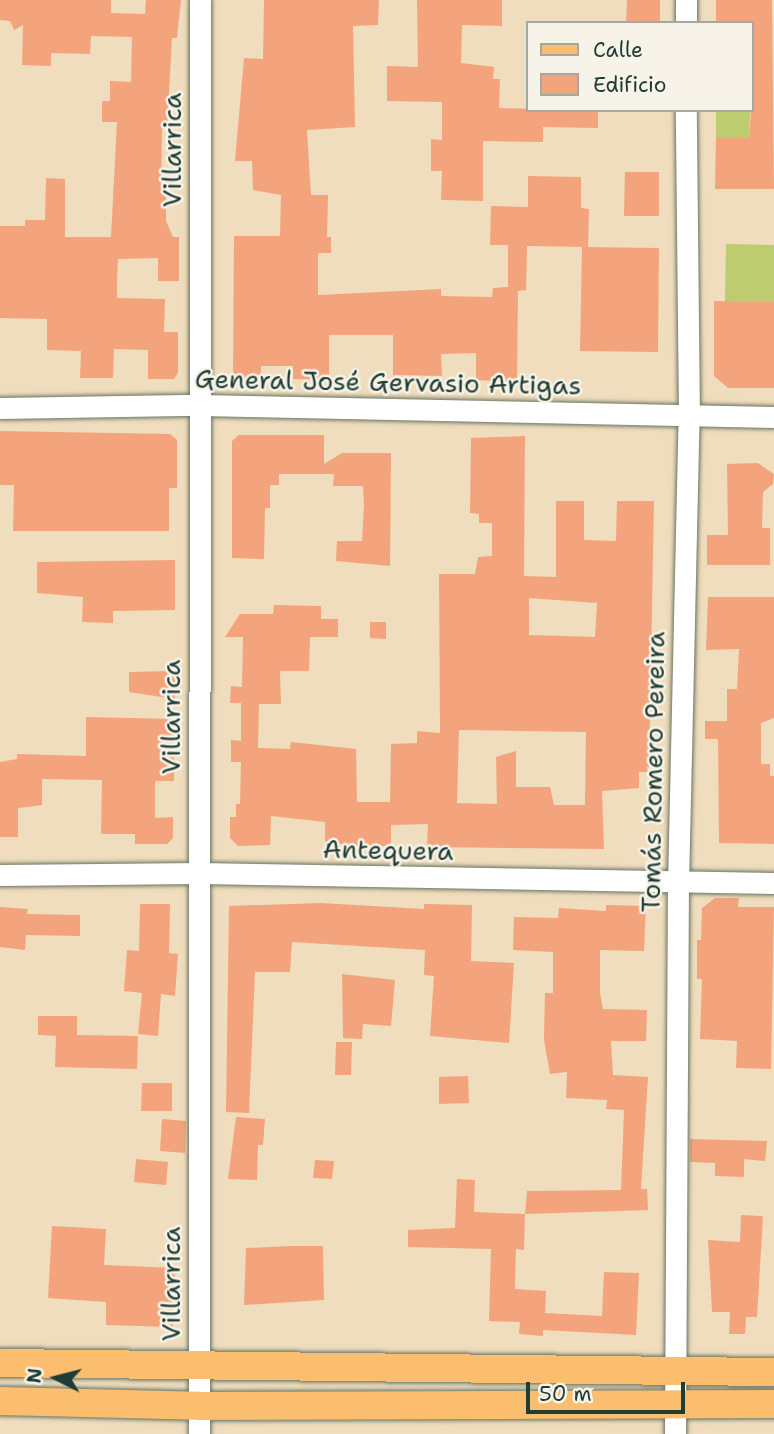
<!DOCTYPE html>
<html>
<head>
<meta charset="utf-8">
<style>
  body { margin:0 }
  #map { position:relative; width:774px; height:1434px; overflow:hidden; background:#f0ddbd; font-family:"Shantell Sans",sans-serif }
  div>[style] { position:absolute }
  [style*='--x'] { left:calc(var(--x)*1px); top:calc(var(--y)*1px); width:calc(var(--w)*1px); rotate:calc(var(--a)*1deg) }
  .green>* { inset:0; background:#bdcc6e }
  .building>* { inset:0; background:#f3a47d }
  .roads { filter:drop-shadow(0 0 2px #687564) drop-shadow(0 0 2px #687564) }
  .minor>* { height:21px; margin:-10.5px; padding:0 10.5px; transform-origin:10.5px; border-radius:10.5px; background:#fff }
  .major>* { height:28px; margin:-14px; padding:0 14px; transform-origin:14px; border-radius:14px; background:#fbbd6e }
  span { translate:-50% -50%; white-space:nowrap; text-align:center; line-height:1.15; -webkit-text-stroke:5px #f7f3e8; paint-order:stroke }
  .street-label { font-size:26px; color:#1f3d34 }
  .legend { position:absolute; left:526px; top:21px; width:228px; height:91px; box-sizing:border-box; background:#f7f3e8; border:2px solid #a1aaa0; margin:0; padding:9px 12px; list-style:none; font-size:21px; color:#1f3d34 }
  .legend li { display:flex; align-items:center; gap:14px; height:35px }
  .legend b { width:35px; border:2px solid #a1aaa0 }
  .north { position:absolute; left:21px; top:1343px; width:70px; height:70px; -webkit-text-stroke:5px #f7f3e8; paint-order:stroke; rotate:276deg; font-size:19px; font-weight:700; line-height:28px; text-align:center; color:#1f3d34 }
  .north::after { content:''; display:block; margin:auto; width:24px; height:32px; background:#1f3d34; clip-path:polygon(50% 0,100% 100%,50% 72%,0 100%) }
  .scale { position:absolute; left:526px; top:1382px; width:159px; height:32px; box-sizing:border-box; border:4px solid #1f3d34; border-top:0; padding-left:9px; font-size:21px; line-height:24px; white-space:nowrap; color:#1f3d34; -webkit-text-stroke:5px #f7f3e8; paint-order:stroke }
</style>
</head>
<body>
<div id="map">
  <div class="green">
    <i style="clip-path:polygon(716px 110px,750px 110px,749px 138px,716px 138px)"></i>
    <i style="clip-path:polygon(726px 244px,774px 245px,774px 302px,725px 302px)"></i>
  </div>
  <div class="building">
    <i style="clip-path:polygon(0 0,111px 0,111px 13px,145px 14px,146px 0,181px 0,177px 38px,172px 38px,167px 129px,162px 129px,161px 187px,166px 187px,166px 221px,173px 237px,179px 237px,179px 281px,158px 281px,158px 258px,118px 259px,117px 281px,117px 298px,165px 299px,164px 332px,178px 332px,178px 373px,174px 379px,148px 379px,148px 350px,114px 349px,113px 378px,80px 378px,81px 351px,47px 350px,47px 319px,0 318px,0 226px,25px 226px,25px 220px,45px 220px,46px 178px,65px 179px,65px 237px,111px 237px,117px 122px,102px 122px,102px 101px,110px 101px,110px 81px,131px 82px,132px 37px,91px 36px,90px 54px,51px 53px,51px 66px,22px 65px,23px 25px,14px 30px,10px 21px,0 20px)"></i>
    <i style="clip-path:polygon(264px 0,379px 0,378px 25px,353px 26px,355px 127px,307px 130px,311px 195px,328px 195px,327px 237px,331px 237px,331px 253px,318px 253px,318px 295px,441px 289px,441px 296px,492px 297px,493px 288px,508px 287px,508px 245px,490px 245px,491px 206px,528px 207px,528px 176px,581px 177px,581px 208px,589px 209px,588px 247px,527px 246px,526px 290px,518px 291px,517px 382px,476px 380px,476px 353px,441px 354px,442px 376px,393px 375px,393px 335px,329px 335px,329px 380px,293px 379px,293px 366px,261px 366px,261px 379px,233px 379px,234px 236px,280px 236px,281px 195px,253px 190px,252px 161px,235px 161px,244px 58px,263px 59px)"></i>
    <i style="clip-path:polygon(417px 0,502px 0,502px 26px,462px 25px,461px 63px,494px 67px,493px 79px,500px 79px,499px 108px,598px 110px,598px 128px,543px 127px,543px 142px,483px 141px,483px 201px,441px 200px,442px 171px,431px 171px,431px 139px,442px 140px,442px 102px,387px 101px,387px 66px,418px 67px)"></i>
    <i style="clip-path:polygon(627px 0,660px 0,660px 23px,626px 23px)"></i>
    <i style="clip-path:polygon(716px 0,772px 0,774px 189px,715px 189px,716px 138px,749px 138px,751px 110px,751px 23px,716px 23px)"></i>
    <i style="clip-path:polygon(625px 172px,659px 172px,659px 216px,624px 216px)"></i>
    <i style="clip-path:polygon(582px 247px,659px 248px,658px 352px,580px 351px)"></i>
    <i style="clip-path:polygon(714px 301px,774px 302px,774px 388px,728px 388px,714px 376px)"></i>
    <i style="clip-path:polygon(0 431px,170px 434px,177px 440px,177px 488px,169px 488px,169px 531px,13px 531px,14px 485px,0 485px)"></i>
    <i style="clip-path:polygon(239px 435px,324px 435px,324px 464px,342px 453px,391px 453px,390px 566px,336px 561px,337px 541px,362px 541px,364px 505px,363px 486px,333px 486px,334px 474px,279px 474px,279px 485px,270px 485px,270px 508px,265px 508px,264px 559px,232px 558px,232px 441px)"></i>
    <i style="clip-path:polygon(evenodd,525px 436px,524px 576px,556px 577px,556px 501px,584px 501px,584px 540px,616px 541px,617px 501px,654px 501px,649px 772px,639px 772px,639px 788px,602px 791px,604px 849px,427px 847px,428px 824px,391px 825px,391px 846px,356px 846px,325px 842px,325px 822px,271px 816px,270px 845px,238px 846px,230px 838px,230px 817px,236px 817px,236px 804px,240px 804px,241px 762px,231px 762px,231px 740px,241px 741px,241px 703px,230px 703px,231px 686px,242px 687px,243px 637px,225px 637px,240px 614px,273px 614px,274px 605px,321px 606px,321px 619px,338px 619px,338px 637px,310px 637px,309px 671px,280px 671px,281px 704px,259px 704px,258px 748px,290px 749px,291px 742px,356px 749px,357px 802px,390px 802px,391px 744px,417px 743px,417px 731px,440px 733px,439px 574px,475px 574px,478px 557px,492px 556px,492px 523px,479px 523px,479px 514px,470px 513px,471px 438px,525px 436px,529px 598px,597px 603px,595px 637px,529px 635px,529px 598px,525px 436px,459px 730px,586px 732px,585px 805px,554px 805px,550px 787px,516px 787px,516px 751px,496px 757px,497px 804px,457px 803px,459px 730px)"></i>
    <i style="clip-path:polygon(758px 463px,774px 474px,773px 484px,763px 492px,762px 528px,770px 528px,770px 565px,707px 565px,707px 535px,728px 535px,727px 464px)"></i>
    <i style="clip-path:polygon(175px 560px,175px 610px,113px 611px,113px 623px,82px 622px,83px 597px,37px 593px,37px 562px)"></i>
    <i style="clip-path:polygon(708px 597px,774px 597px,774px 718px,761px 723px,761px 764px,770px 764px,770px 776px,774px 776px,774px 844px,719px 843px,718px 739px,705px 739px,705px 721px,727px 721px,727px 689px,737px 689px,739px 649px,706px 650px)"></i>
    <i style="clip-path:polygon(370px 622px,386px 622px,386px 639px,370px 638px)"></i>
    <i style="clip-path:polygon(175px 671px,175px 699px,129px 692px,129px 672px)"></i>
    <i style="clip-path:polygon(86px 717px,174px 719px,174px 781px,155px 781px,155px 818px,173px 817px,173px 838px,167px 844px,135px 844px,135px 834px,101px 834px,102px 780px,42px 779px,42px 805px,18px 808px,18px 837px,0 837px,0 762px,17px 759px,17px 754px,86px 756px)"></i>
    <i style="clip-path:polygon(715px 898px,739px 898px,738px 907px,774px 907px,771px 1069px,736px 1068px,737px 1041px,700px 1039px,702px 979px,697px 979px,697px 940px,701px 940px,702px 908px)"></i>
    <i style="clip-path:polygon(321px 903px,424px 909px,424px 904px,472px 905px,471px 961px,514px 963px,509px 1043px,430px 1036px,434px 976px,424px 975px,425px 950px,292px 942px,290px 972px,255px 972px,249px 1113px,226px 1112px,229px 906px)"></i>
    <i style="clip-path:polygon(140px 904px,170px 904px,169px 953px,178px 954px,175px 996px,161px 994px,158px 1036px,138px 1034px,142px 993px,124px 991px,127px 950px,139px 951px)"></i>
    <i style="clip-path:polygon(606px 905px,646px 906px,644px 951px,600px 950px,600px 993px,603px 1009px,647px 1010px,646px 1041px,611px 1041px,613px 1075px,648px 1077px,641px 1189px,647px 1189px,648px 1210px,525px 1214px,527px 1191px,621px 1190px,624px 1110px,606px 1109px,607px 1100px,566px 1098px,567px 1072px,550px 1074px,544px 1040px,545px 993px,553px 993px,553px 952px,513px 950px,514px 917px,558px 918px,559px 908px,606px 911px)"></i>
    <i style="clip-path:polygon(0 907px,28px 909px,27px 914px,80px 915px,80px 936px,26px 935px,25px 950px,0 947px)"></i>
    <i style="clip-path:polygon(342px 974px,395px 980px,391px 1026px,363px 1024px,362px 1039px,343px 1038px)"></i>
    <i style="clip-path:polygon(38px 1016px,77px 1016px,77px 1035px,138px 1036px,137px 1069px,55px 1067px,56px 1036px,38px 1035px)"></i>
    <i style="clip-path:polygon(336px 1042px,352px 1042px,351px 1075px,335px 1075px)"></i>
    <i style="clip-path:polygon(468px 1076px,469px 1103px,439px 1104px,439px 1077px)"></i>
    <i style="clip-path:polygon(142px 1083px,172px 1083px,172px 1111px,141px 1111px)"></i>
    <i style="clip-path:polygon(236px 1117px,265px 1119px,263px 1145px,258px 1145px,257px 1180px,228px 1179px)"></i>
    <i style="clip-path:polygon(162px 1119px,186px 1121px,185px 1153px,160px 1151px)"></i>
    <i style="clip-path:polygon(690px 1139px,767px 1141px,765px 1161px,744px 1159px,744px 1177px,715px 1176px,715px 1163px,690px 1162px)"></i>
    <i style="clip-path:polygon(136px 1159px,168px 1162px,166px 1185px,134px 1182px)"></i>
    <i style="clip-path:polygon(315px 1160px,334px 1161px,332px 1179px,313px 1178px)"></i>
    <i style="clip-path:polygon(457px 1179px,475px 1180px,474px 1212px,525px 1214px,524px 1250px,516px 1249px,515px 1289px,546px 1291px,545px 1313px,602px 1316px,604px 1272px,639px 1273px,636px 1335px,543px 1330px,543px 1336px,519px 1334px,520px 1322px,489px 1321px,491px 1249px,408px 1247px,408px 1230px,455px 1228px)"></i>
    <i style="clip-path:polygon(741px 1215px,763px 1216px,757px 1317px,746px 1317px,745px 1334px,729px 1334px,730px 1312px,712px 1312px,708px 1240px,740px 1242px)"></i>
    <i style="clip-path:polygon(52px 1226px,106px 1229px,104px 1265px,175px 1268px,173px 1327px,106px 1325px,106px 1302px,48px 1298px)"></i>
    <i style="clip-path:polygon(289px 1246px,323px 1246px,324px 1300px,244px 1305px,246px 1248px)"></i>
  </div>
  <div class="roads">
    <div class="minor">
      <i style="--x:686;--y:0;--w:23;--a:90"></i>
      <i style="--x:0;--y:408;--w:200;--a:-0.9"></i>
      <i style="--x:200;--y:405;--w:574;--a:1.2"></i>
      <i style="--x:0;--y:875;--w:199;--a:-0.6"></i>
      <i style="--x:199;--y:873;--w:575;--a:1"></i>
      <i style="--x:199;--y:1434;--w:1434;--a:-89.96"></i>
      <i style="--x:675;--y:1434;--w:549;--a:-89.69"></i>
      <i style="--x:678;--y:885;--w:468;--a:-88.7"></i>
      <i style="--x:689;--y:417;--w:307;--a:-90.6"></i>
    </div>
    <div class="major">
      <i style="--x:0;--y:1363;--w:774;--a:0.67"></i>
      <i style="--x:0;--y:1401;--w:199;--a:1.4"></i>
      <i style="--x:199;--y:1406;--w:575;--a:-0.2"></i>
    </div>
  </div>
  <div class="street-label">
    <span style="left:172px;top:150px;rotate:-90deg">Villarrica</span>
    <span style="left:388px;top:382px;rotate:1deg">General José Gervasio Artigas</span>
    <span style="left:171px;top:717px;rotate:-90deg">Villarrica</span>
    <span style="left:653px;top:772px;rotate:-89deg">Tomás Romero Pereira</span>
    <span style="left:388px;top:850px;rotate:1deg">Antequera</span>
    <span style="left:171px;top:1284px;rotate:-90deg">Villarrica</span>
  </div>
  <ul class="legend">
  <li><b style="height:9px;background:#fbbd6e"></b>Calle</li>
  <li><b style="height:19px;background:#f3a47d"></b>Edificio</li>
  </ul>
  <div class="north">N</div>
  <div class="scale">50 m</div>
</div>
</body>
</html>
